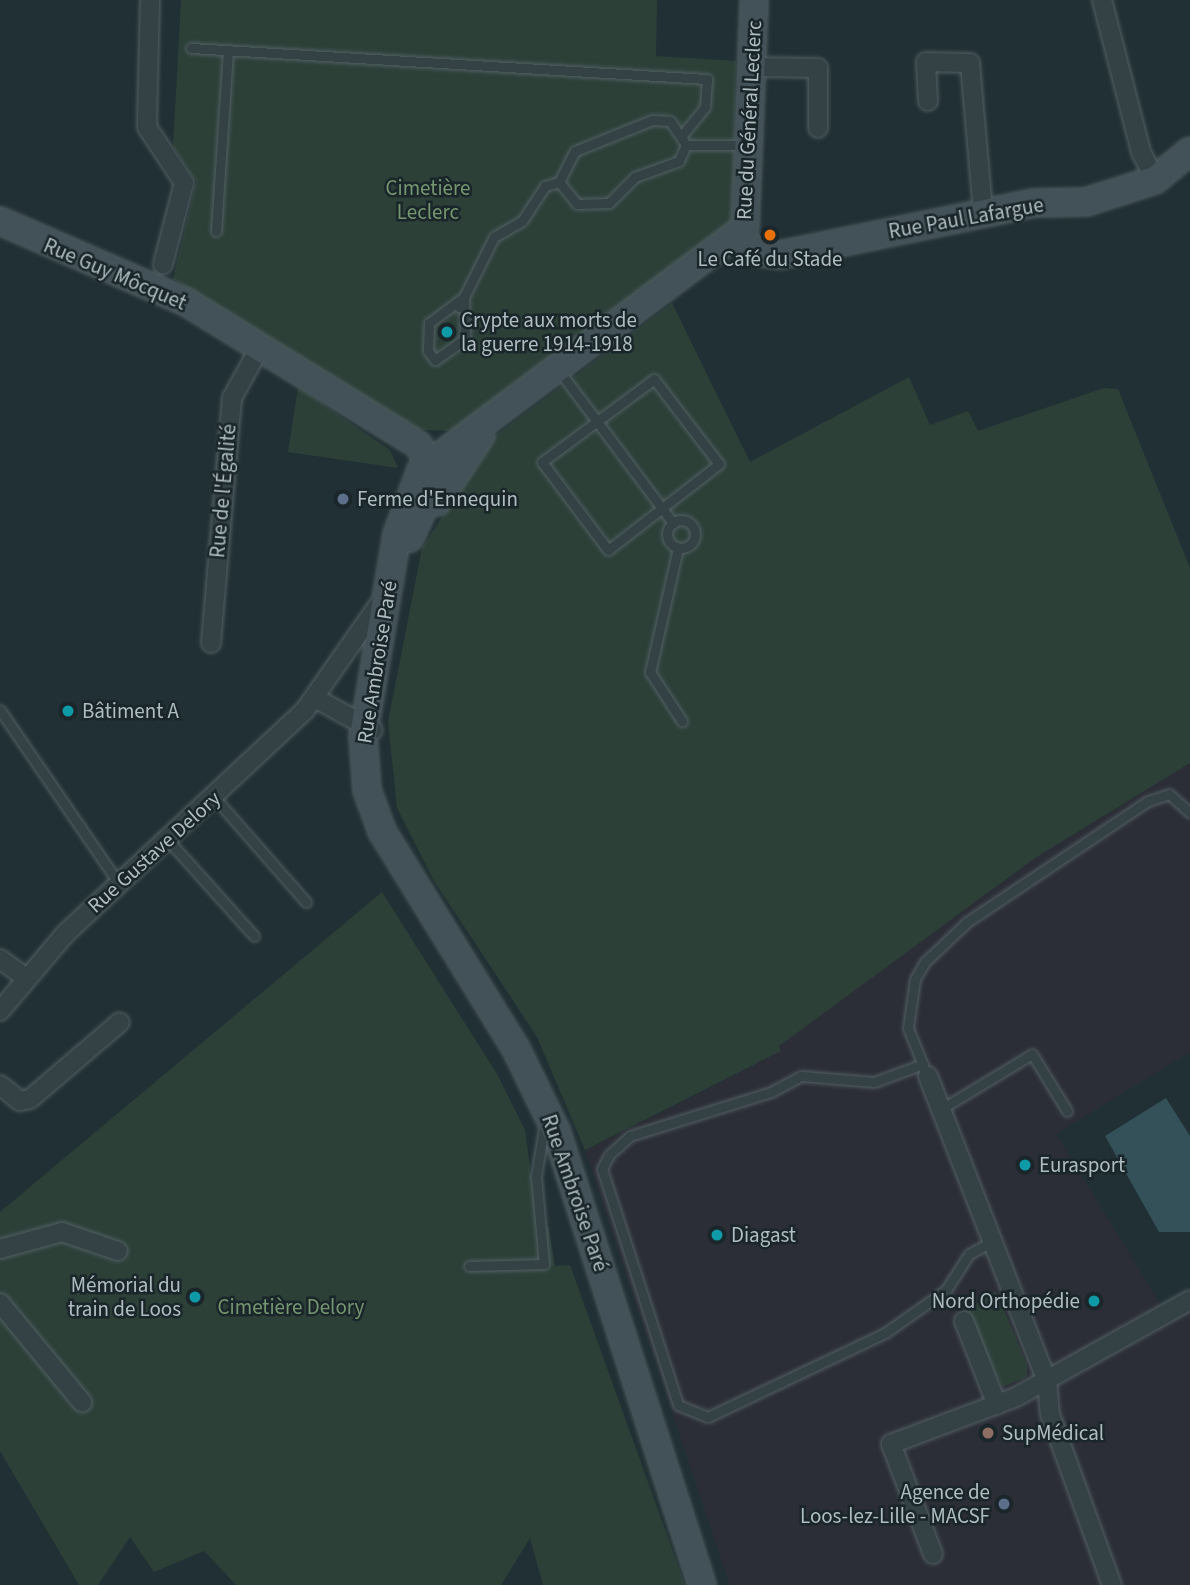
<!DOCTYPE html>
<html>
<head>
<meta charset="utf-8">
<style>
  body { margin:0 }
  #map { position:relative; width:1190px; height:1585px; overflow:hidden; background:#213034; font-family:"Source Sans 3",sans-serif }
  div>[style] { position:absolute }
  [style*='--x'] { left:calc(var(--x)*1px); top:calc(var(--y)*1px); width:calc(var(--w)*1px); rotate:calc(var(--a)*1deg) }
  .medical>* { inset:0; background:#2c2e37 }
  .green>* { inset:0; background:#2c4038 }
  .water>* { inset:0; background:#345058 }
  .roads { filter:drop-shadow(0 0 2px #525f63) drop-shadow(0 0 2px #525f63) }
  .lane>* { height:9px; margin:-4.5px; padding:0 4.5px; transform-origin:4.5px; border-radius:4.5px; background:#344145 }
  .lane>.ring { margin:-4.5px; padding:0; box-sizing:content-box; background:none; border:9px solid #344145; border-radius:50% }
  .street>* { height:18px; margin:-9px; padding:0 9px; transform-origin:9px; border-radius:9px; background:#344145 }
  .secondary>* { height:26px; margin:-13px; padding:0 13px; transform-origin:13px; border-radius:13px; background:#435258 }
  .dots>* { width:19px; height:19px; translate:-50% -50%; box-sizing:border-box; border:4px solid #1a2629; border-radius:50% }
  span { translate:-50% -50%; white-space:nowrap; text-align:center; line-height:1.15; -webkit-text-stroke:5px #1a2629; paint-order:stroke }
  .street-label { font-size:21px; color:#afbdc2 }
  .park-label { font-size:21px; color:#749670 }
  .poi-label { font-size:21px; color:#afbdc2 }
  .left { translate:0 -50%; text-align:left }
  .right { translate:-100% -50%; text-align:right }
</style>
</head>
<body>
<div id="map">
  <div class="medical">
    <i style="clip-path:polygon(1190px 763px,1190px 1052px,1056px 1134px,1162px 1307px,1190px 1292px,1190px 1585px,730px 1585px,585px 1150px,780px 1052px,778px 1046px,1035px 858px)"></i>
  </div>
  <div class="green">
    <i style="clip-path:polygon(181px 0,657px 0,656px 56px,736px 61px,732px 216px,725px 230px,454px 431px,419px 430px,173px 279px,196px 182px,173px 146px)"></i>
    <i style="clip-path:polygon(672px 303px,750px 462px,909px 377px,930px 425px,968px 411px,978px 431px,1104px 388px,1118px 389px,1190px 568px,1190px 763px,1035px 858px,779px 1046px,781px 1051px,585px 1150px,537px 1037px,434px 881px,397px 808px,388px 722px,422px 548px,492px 438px)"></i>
    <i style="clip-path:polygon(298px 387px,390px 450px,398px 468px,288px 452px)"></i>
    <i style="clip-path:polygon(382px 892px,497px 1074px,525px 1130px,538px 1227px,548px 1226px,555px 1266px,570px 1265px,685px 1585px,543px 1585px,530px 1538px,501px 1585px,236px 1585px,204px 1551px,154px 1572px,130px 1537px,98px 1585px,79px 1585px,0 1451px,0 1212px)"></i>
    <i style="clip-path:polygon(996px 1291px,1027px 1365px,1027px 1377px,1002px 1387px,966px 1310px)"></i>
  </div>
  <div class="water">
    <i style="clip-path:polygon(1166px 1098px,1190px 1136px,1190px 1232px,1159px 1232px,1105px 1136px)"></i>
  </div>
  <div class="roads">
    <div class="lane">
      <i style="--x:191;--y:48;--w:517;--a:3.44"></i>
      <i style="--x:707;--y:79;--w:28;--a:94"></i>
      <i style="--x:705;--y:107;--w:35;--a:129"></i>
      <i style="--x:686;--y:145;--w:17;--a:114"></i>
      <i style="--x:679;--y:161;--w:47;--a:160"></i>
      <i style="--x:635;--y:177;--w:37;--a:135"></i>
      <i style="--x:609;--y:203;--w:32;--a:178"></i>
      <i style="--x:577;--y:204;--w:28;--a:-129"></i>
      <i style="--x:559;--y:182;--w:35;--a:-63"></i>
      <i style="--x:575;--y:151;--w:83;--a:-21.9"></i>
      <i style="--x:652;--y:120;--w:18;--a:3"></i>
      <i style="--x:670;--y:121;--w:29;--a:56"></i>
      <i style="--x:686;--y:145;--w:60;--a:0"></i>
      <i style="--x:216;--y:231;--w:181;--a:-86.2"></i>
      <i style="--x:459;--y:307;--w:11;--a:-63"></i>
      <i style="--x:464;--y:297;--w:42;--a:88.6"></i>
      <i style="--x:465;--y:339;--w:37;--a:145"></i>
      <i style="--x:435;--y:360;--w:11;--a:-128"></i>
      <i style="--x:428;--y:351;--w:28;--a:-88"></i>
      <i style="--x:429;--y:323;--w:44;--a:-36.6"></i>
      <i style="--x:464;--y:297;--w:67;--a:-63.4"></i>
      <i style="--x:494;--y:237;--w:32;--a:-30"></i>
      <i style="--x:522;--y:221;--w:42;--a:-56.7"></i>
      <i style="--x:545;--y:186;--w:15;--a:-16"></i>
      <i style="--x:560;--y:372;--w:189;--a:53.2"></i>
      <i style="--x:654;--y:379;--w:107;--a:52.6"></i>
      <i style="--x:719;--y:464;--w:140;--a:142.2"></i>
      <i style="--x:608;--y:550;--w:110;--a:-126.9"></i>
      <i style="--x:542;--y:462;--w:139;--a:-36.5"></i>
      <i class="ring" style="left:667px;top:520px;width:19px;height:19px"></i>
      <i style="--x:678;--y:548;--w:127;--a:102.7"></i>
      <i style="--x:650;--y:672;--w:59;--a:56.9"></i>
      <i style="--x:0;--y:710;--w:211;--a:55.6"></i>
      <i style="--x:214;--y:797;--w:140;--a:48.8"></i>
      <i style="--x:168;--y:840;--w:129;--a:48.1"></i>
      <i style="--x:923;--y:1064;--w:52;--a:159.8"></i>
      <i style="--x:874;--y:1082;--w:73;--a:-175.3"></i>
      <i style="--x:801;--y:1076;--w:34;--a:152"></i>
      <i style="--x:771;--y:1092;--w:148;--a:162.7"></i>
      <i style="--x:630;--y:1136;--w:28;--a:138"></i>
      <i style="--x:609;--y:1155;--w:16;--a:117"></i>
      <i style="--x:602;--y:1169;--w:248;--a:72.1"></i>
      <i style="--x:678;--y:1405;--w:32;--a:22"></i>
      <i style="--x:708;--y:1417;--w:196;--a:-25.4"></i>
      <i style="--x:885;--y:1333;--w:75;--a:-35.2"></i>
      <i style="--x:946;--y:1290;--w:43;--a:-57.4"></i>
      <i style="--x:969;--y:1254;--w:26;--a:-28"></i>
      <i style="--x:924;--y:1068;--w:43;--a:-111.8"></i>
      <i style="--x:908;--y:1028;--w:49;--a:-81.9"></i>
      <i style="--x:915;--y:979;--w:20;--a:-60"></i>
      <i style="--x:925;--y:962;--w:58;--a:-43.6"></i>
      <i style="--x:967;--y:922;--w:218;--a:-33.8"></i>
      <i style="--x:1148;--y:801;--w:22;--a:-18"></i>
      <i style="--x:1169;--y:794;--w:28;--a:42"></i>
      <i style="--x:941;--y:1109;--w:106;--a:-31.1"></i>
      <i style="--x:1032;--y:1054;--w:67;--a:58.4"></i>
      <i style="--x:469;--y:1266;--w:75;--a:-1.5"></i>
      <i style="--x:544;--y:1264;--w:88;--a:-95.2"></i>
      <i style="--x:536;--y:1176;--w:55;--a:-80.5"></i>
    </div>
    <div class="street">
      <i style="--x:150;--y:0;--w:127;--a:91.4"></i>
      <i style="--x:147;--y:127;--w:67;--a:56.5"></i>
      <i style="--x:184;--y:183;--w:84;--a:104.5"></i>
      <i style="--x:1102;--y:0;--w:157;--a:75.6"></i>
      <i style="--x:1141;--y:152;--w:31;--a:63"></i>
      <i style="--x:753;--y:67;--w:65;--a:0.9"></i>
      <i style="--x:818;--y:68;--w:60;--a:90"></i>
      <i style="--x:928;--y:101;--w:39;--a:-93"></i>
      <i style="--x:926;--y:62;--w:44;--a:1.3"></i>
      <i style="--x:970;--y:63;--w:151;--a:85"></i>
      <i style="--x:211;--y:643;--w:246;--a:-85.1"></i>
      <i style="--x:232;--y:398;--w:58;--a:-61.2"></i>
      <i style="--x:315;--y:698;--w:66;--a:28.9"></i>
      <i style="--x:0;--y:959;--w:31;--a:36"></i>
      <i style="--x:0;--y:1011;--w:101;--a:-49.8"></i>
      <i style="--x:65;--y:934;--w:328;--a:-43"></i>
      <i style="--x:305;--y:710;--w:134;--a:-55"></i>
      <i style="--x:928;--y:1076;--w:327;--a:68.7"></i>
      <i style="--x:1047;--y:1381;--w:33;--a:85"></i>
      <i style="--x:1050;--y:1414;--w:182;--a:70.1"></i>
      <i style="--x:0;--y:1085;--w:26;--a:39"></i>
      <i style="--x:20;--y:1101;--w:10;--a:-11"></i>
      <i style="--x:30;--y:1099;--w:118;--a:-40.5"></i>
      <i style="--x:0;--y:1249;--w:64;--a:-15.3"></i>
      <i style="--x:62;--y:1232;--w:59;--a:18.7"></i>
      <i style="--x:0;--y:1303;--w:129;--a:50.4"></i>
      <i style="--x:964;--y:1321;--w:90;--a:68.6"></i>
      <i style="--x:933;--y:1554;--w:118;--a:-110.9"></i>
      <i style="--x:891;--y:1444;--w:134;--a:-20.6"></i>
      <i style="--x:1016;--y:1397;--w:199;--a:-29.1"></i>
    </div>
    <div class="secondary">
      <i style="--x:0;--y:221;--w:203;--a:23.5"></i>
      <i style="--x:186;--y:302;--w:273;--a:31.6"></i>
      <i style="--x:418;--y:445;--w:36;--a:56"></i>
      <i style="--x:438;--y:475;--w:69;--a:114"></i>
      <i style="--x:736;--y:237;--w:27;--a:34"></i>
      <i style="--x:758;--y:252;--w:22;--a:8"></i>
      <i style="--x:780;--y:255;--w:259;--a:-11.6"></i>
      <i style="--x:1034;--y:203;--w:52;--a:-1.1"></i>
      <i style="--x:1086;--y:202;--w:72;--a:-17.7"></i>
      <i style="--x:1155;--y:180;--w:45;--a:-39.6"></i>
      <i style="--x:437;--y:502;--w:80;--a:-56.7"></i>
      <i style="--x:702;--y:1585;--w:477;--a:-107.8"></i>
      <i style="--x:556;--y:1131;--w:91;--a:-116"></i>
      <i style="--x:516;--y:1049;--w:256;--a:-121.6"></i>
      <i style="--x:382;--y:831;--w:44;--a:-110.1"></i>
      <i style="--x:367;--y:790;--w:54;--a:-94.2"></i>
      <i style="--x:363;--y:736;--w:205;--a:-80.4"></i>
      <i style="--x:397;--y:534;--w:68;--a:-69.4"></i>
      <i style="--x:421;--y:470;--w:404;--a:-36.8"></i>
      <i style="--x:745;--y:228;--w:228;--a:-87.7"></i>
    </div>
  </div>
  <div class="dots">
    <i style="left:770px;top:235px;background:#e8710a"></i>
    <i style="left:447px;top:332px;background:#0f9aa8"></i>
    <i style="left:343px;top:499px;background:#5c6f8a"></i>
    <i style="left:68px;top:711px;background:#0f9aa8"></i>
    <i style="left:1025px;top:1165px;background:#0f9aa8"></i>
    <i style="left:717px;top:1235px;background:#0f9aa8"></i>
    <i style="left:195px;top:1297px;background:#0f9aa8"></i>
    <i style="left:1094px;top:1301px;background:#0f9aa8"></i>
    <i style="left:988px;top:1433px;background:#8d6e63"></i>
    <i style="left:1004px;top:1504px;background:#5c6f8a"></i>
  </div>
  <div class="street-label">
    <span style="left:749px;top:120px;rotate:-87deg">Rue du Général Leclerc</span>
    <span style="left:966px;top:218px;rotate:-10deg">Rue Paul Lafargue</span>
    <span style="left:115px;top:274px;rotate:23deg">Rue Guy Môcquet</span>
    <span style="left:223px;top:491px;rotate:-85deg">Rue de l'Égalité</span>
    <span style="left:377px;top:662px;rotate:-81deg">Rue Ambroise Paré</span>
    <span style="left:154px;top:852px;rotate:-42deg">Rue Gustave Delory</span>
    <span style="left:575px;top:1193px;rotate:71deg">Rue Ambroise Paré</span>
  </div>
  <div class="park-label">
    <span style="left:428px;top:200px">Cimetière<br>Leclerc</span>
    <span style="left:291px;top:1307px">Cimetière Delory</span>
  </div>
  <div class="poi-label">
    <span style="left:770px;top:259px">Le Café du Stade</span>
    <span class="left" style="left:461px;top:332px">Crypte aux morts de<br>la guerre 1914-1918</span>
    <span class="left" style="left:357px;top:499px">Ferme d'Ennequin</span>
    <span class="left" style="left:82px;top:711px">Bâtiment A</span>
    <span class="left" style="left:1039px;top:1165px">Eurasport</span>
    <span class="left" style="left:731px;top:1235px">Diagast</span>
    <span class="right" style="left:181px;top:1297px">Mémorial du<br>train de Loos</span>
    <span class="right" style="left:1080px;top:1301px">Nord Orthopédie</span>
    <span class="left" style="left:1002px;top:1433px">SupMédical</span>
    <span class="right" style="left:990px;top:1504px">Agence de<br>Loos-lez-Lille - MACSF</span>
  </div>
</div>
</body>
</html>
